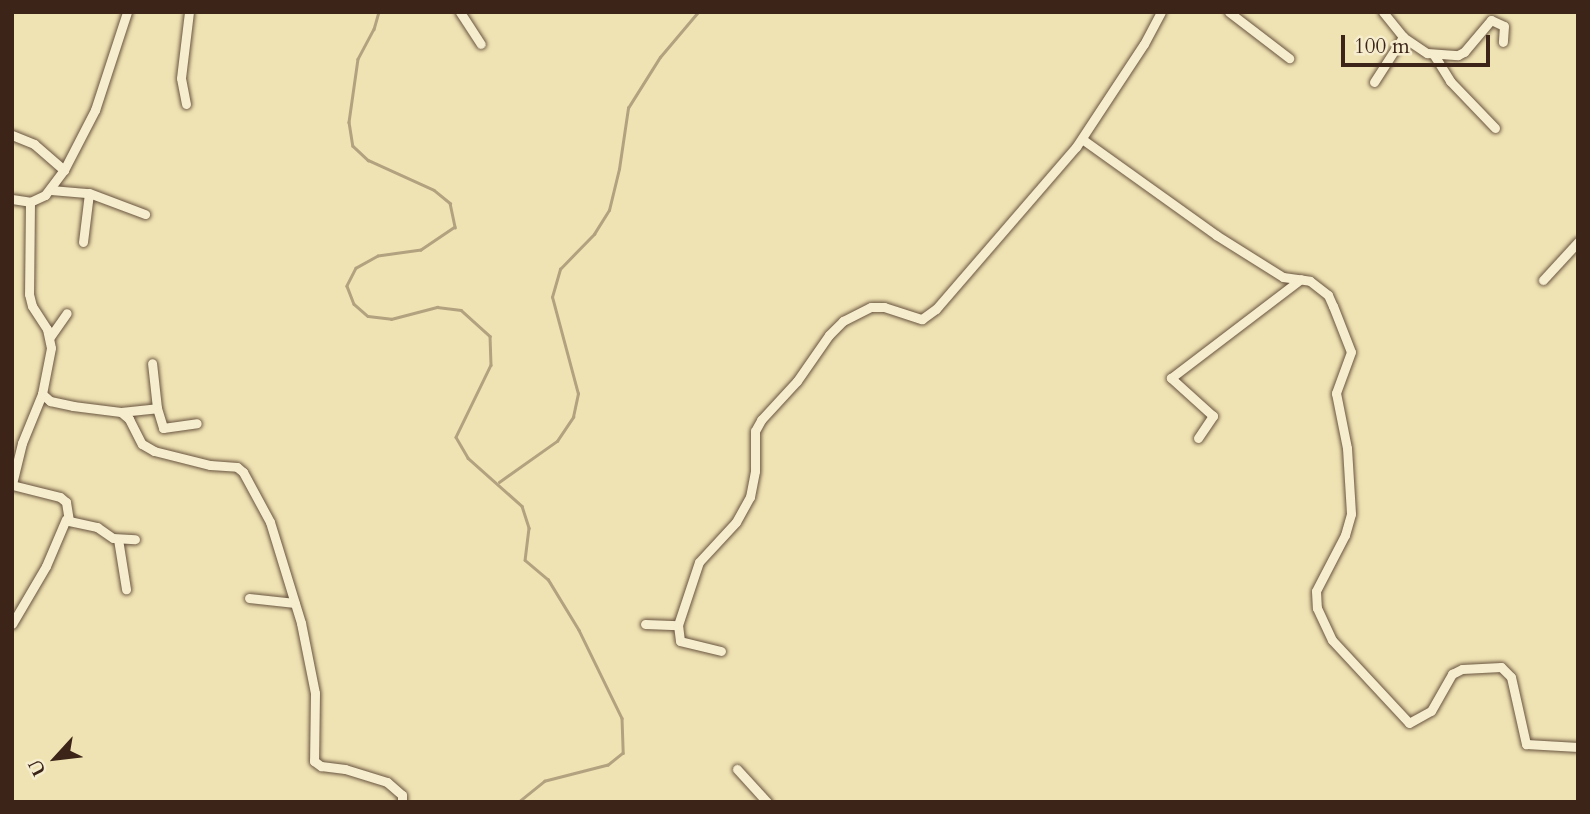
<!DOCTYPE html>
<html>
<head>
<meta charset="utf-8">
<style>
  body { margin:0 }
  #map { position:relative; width:1590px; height:814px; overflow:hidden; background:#f0e3b3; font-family:Cardo,serif }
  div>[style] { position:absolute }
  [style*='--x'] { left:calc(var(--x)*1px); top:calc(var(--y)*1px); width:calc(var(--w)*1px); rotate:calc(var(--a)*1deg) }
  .stream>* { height:2.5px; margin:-1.25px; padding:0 1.25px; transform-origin:1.25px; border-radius:1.25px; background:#b3a27f }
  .roads { filter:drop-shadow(0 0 2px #695440) drop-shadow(0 0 2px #695440) }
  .street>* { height:9px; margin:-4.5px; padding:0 4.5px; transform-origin:4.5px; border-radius:4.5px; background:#f5edce }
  span { translate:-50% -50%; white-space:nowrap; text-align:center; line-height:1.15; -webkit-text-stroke:5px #f5edce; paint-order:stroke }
  .frame { position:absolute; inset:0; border:14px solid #3c2419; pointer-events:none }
  .north { position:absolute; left:21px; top:723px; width:70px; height:70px; -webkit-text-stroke:5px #f5edce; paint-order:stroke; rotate:243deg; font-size:19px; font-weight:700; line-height:28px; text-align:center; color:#3c2419 }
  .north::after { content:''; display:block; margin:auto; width:24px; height:32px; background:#3c2419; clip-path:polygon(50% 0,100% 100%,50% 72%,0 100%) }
  .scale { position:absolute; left:1341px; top:35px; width:149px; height:32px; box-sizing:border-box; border:4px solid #3c2419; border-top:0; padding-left:9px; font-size:21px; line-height:24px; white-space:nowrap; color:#3c2419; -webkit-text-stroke:5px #f5edce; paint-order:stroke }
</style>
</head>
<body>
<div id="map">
  <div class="stream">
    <i style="--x:379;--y:12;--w:18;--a:106"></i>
    <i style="--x:374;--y:29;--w:34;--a:118"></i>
    <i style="--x:358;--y:59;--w:64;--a:98.1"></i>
    <i style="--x:349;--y:122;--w:24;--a:81"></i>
    <i style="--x:353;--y:146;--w:21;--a:43"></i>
    <i style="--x:368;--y:160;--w:72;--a:24.4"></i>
    <i style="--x:434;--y:190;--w:21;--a:39"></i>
    <i style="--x:450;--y:203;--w:25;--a:78"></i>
    <i style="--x:455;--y:227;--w:41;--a:145.9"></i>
    <i style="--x:421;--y:250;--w:43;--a:172.1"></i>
    <i style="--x:378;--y:256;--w:25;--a:151"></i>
    <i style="--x:356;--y:268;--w:20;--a:117"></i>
    <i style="--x:347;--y:286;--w:19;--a:69"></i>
    <i style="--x:354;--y:304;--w:18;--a:41"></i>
    <i style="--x:368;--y:316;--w:23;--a:7"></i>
    <i style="--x:391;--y:319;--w:48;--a:-14.6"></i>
    <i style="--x:437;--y:307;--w:24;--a:7"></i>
    <i style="--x:461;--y:310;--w:39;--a:42"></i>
    <i style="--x:490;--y:336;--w:29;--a:88"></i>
    <i style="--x:491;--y:365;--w:80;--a:115.9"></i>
    <i style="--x:456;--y:437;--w:24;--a:60"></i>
    <i style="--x:468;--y:458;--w:72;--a:41.6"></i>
    <i style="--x:522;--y:506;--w:23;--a:72"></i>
    <i style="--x:529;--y:528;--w:32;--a:97"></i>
    <i style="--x:525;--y:560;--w:30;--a:40"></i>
    <i style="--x:548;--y:579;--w:60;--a:58.7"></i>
    <i style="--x:579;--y:630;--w:98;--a:64"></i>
    <i style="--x:622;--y:718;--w:35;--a:88"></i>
    <i style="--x:623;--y:753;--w:19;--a:141"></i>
    <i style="--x:608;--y:765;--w:65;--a:165.7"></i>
    <i style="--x:545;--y:781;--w:33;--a:141"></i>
    <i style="--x:499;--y:482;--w:71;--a:-35.3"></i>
    <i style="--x:557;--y:441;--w:29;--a:-56"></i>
    <i style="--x:573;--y:417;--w:24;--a:-78"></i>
    <i style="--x:578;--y:394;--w:100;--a:-105"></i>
    <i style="--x:552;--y:297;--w:29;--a:-74"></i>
    <i style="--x:560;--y:269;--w:49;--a:-45.8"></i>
    <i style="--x:594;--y:234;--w:28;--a:-58"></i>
    <i style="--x:609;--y:210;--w:42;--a:-76.3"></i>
    <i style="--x:619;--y:169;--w:62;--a:-81.6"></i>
    <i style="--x:628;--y:108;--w:60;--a:-57.9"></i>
    <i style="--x:660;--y:57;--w:59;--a:-49.8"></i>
  </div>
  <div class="roads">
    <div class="street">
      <i style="--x:460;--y:12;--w:38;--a:57"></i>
      <i style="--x:1229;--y:12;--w:76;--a:37.5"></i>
      <i style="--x:1383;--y:12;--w:32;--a:51"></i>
      <i style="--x:1403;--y:37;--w:29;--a:34"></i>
      <i style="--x:1427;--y:53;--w:31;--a:4"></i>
      <i style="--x:1458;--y:55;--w:7;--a:-27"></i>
      <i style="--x:1464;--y:52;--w:42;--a:-49.8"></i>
      <i style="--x:1491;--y:20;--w:14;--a:25"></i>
      <i style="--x:1504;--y:26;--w:16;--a:94"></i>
      <i style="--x:1434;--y:55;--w:31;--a:58"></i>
      <i style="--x:1450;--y:81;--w:65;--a:46.2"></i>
      <i style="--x:1374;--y:82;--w:54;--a:-57.2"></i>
      <i style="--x:186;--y:104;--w:26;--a:-101"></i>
      <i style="--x:181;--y:78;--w:66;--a:-83.1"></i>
      <i style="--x:12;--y:135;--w:24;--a:22"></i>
      <i style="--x:34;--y:144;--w:40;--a:41"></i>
      <i style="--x:1082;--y:139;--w:165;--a:35.6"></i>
      <i style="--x:1216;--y:235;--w:79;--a:32.1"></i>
      <i style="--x:1283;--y:277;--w:27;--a:8"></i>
      <i style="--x:1310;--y:281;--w:23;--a:38"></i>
      <i style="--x:1328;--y:295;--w:12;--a:66"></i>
      <i style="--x:1333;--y:306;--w:49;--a:68.6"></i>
      <i style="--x:1351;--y:352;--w:44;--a:110.1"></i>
      <i style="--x:1336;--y:393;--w:56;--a:78.7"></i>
      <i style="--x:1347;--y:448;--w:66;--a:86.5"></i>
      <i style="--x:1351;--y:514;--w:22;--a:106"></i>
      <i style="--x:1345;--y:535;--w:63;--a:117.4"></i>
      <i style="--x:1316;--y:591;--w:17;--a:87"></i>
      <i style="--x:1317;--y:608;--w:35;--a:65"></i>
      <i style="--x:1332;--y:640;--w:113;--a:47.1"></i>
      <i style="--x:1409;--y:723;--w:25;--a:-29"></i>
      <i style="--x:1431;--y:711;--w:43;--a:-60.4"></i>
      <i style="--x:1452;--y:674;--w:11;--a:-27"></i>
      <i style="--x:1462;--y:669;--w:39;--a:-3"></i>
      <i style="--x:1501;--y:667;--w:14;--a:45"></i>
      <i style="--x:1511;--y:677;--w:69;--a:77.4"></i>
      <i style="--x:1526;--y:744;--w:52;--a:3.3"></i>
      <i style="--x:51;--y:190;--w:38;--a:5"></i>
      <i style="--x:89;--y:193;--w:60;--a:20.6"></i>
      <i style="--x:12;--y:199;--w:18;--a:9"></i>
      <i style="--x:30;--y:202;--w:17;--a:-25"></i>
      <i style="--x:45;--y:195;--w:31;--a:-53"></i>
      <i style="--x:64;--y:170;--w:68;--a:-62.7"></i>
      <i style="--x:95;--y:110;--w:103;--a:-71.9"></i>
      <i style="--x:30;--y:202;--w:92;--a:90.6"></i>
      <i style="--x:29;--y:294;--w:12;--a:76"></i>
      <i style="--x:32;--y:306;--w:27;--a:57"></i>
      <i style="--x:47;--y:329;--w:19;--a:78"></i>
      <i style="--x:51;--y:348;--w:47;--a:101.1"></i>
      <i style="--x:42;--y:394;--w:11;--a:41"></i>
      <i style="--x:50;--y:401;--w:24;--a:12"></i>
      <i style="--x:73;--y:406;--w:48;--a:7.1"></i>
      <i style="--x:121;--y:412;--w:11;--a:41"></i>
      <i style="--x:129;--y:419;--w:28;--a:63"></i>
      <i style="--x:142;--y:444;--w:14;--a:30"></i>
      <i style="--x:154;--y:451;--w:58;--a:14"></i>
      <i style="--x:210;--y:465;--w:27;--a:4"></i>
      <i style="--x:237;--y:467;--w:8;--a:40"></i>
      <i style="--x:243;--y:472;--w:57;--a:61.6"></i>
      <i style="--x:270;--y:522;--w:106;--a:72.9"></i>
      <i style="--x:301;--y:623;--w:71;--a:78.7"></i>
      <i style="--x:315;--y:693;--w:68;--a:90.8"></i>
      <i style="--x:314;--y:761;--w:9;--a:36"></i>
      <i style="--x:321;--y:766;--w:24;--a:7"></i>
      <i style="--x:345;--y:769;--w:44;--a:17.2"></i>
      <i style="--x:387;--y:782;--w:20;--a:41"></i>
      <i style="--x:402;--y:795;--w:7;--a:90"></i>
      <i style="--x:83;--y:242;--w:49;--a:-83"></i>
      <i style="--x:1543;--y:280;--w:52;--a:-47.4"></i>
      <i style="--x:50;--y:337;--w:29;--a:-55"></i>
      <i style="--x:157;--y:408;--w:21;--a:73"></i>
      <i style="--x:163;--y:428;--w:34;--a:-8"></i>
      <i style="--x:121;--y:412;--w:36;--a:-6"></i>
      <i style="--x:157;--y:408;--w:45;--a:-96.3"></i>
      <i style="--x:1198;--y:438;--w:27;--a:-56"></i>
      <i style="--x:1213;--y:416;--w:57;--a:-137.9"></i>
      <i style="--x:1171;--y:378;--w:163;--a:-37.3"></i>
      <i style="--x:12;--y:484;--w:42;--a:-76.3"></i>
      <i style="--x:22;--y:443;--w:53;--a:-67.8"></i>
      <i style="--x:12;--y:485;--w:49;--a:14"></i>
      <i style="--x:60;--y:497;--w:8;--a:40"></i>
      <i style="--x:66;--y:502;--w:19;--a:81"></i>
      <i style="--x:69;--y:521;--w:29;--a:12"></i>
      <i style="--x:97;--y:527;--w:19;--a:35"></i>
      <i style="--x:113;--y:538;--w:22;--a:3"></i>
      <i style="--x:118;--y:539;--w:51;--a:80.9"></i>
      <i style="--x:249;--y:598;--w:46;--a:6.2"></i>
      <i style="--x:12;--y:624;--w:67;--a:-59.6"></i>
      <i style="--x:46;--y:566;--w:51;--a:-66.9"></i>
      <i style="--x:645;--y:624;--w:33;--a:2"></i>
      <i style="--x:721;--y:651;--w:42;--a:-166.3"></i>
      <i style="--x:680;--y:641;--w:16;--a:-97"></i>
      <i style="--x:678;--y:625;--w:66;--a:-71.6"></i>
      <i style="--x:699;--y:562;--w:54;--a:-47.2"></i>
      <i style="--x:736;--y:522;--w:29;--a:-61"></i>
      <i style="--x:750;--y:497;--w:26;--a:-79"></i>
      <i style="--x:755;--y:471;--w:40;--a:-90"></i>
      <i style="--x:755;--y:431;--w:13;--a:-61"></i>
      <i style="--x:761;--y:420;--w:53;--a:-47.3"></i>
      <i style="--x:797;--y:381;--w:56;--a:-55.2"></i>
      <i style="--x:829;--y:335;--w:20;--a:-45"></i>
      <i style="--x:843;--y:321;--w:31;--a:-27"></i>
      <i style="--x:871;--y:307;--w:13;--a:0"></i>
      <i style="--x:884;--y:307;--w:40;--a:18"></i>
      <i style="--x:922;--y:319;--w:17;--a:-36"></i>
      <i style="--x:936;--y:309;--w:214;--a:-49.2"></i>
      <i style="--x:1076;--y:147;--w:123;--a:-56.6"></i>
      <i style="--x:1144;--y:44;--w:36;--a:-62"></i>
      <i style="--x:737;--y:769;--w:45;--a:47.7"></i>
    </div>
  </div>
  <div class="frame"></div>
  <div class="north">U</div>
  <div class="scale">100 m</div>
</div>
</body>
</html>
